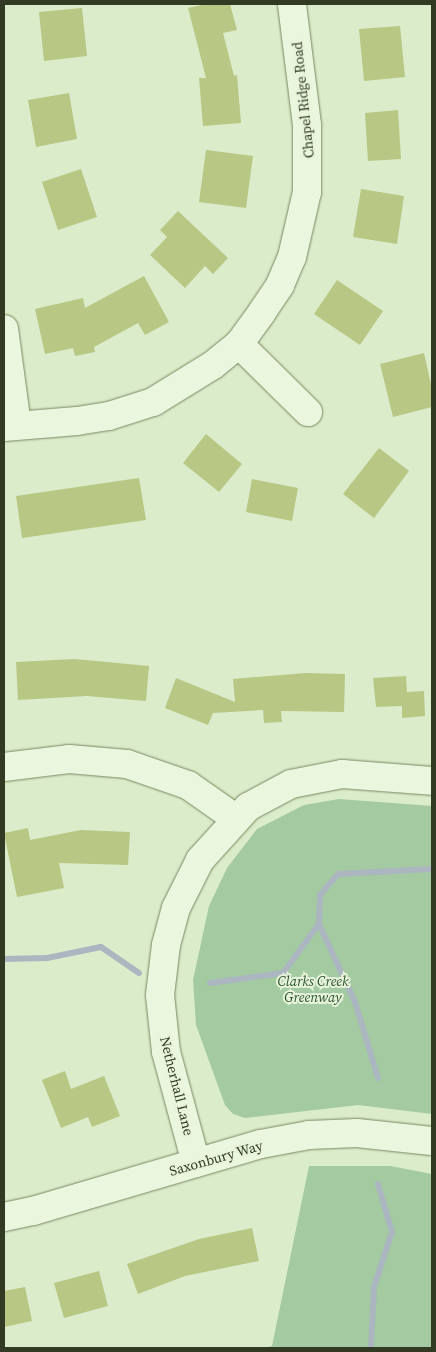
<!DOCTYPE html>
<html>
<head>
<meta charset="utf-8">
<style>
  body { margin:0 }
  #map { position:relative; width:436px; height:1352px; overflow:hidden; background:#dbeccb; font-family:"Source Serif 4",serif }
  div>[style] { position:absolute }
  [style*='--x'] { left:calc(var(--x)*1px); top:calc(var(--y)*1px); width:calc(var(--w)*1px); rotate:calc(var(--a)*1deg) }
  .green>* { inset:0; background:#a3caa0 }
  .stream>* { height:6px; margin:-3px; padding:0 3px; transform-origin:3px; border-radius:3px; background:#abb6c1 }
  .building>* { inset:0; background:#b8c784 }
  .roads { filter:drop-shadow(0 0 1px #7a8860) drop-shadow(0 0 1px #7a8860) }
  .minor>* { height:28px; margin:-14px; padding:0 14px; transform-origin:14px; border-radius:14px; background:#eaf7de }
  span { translate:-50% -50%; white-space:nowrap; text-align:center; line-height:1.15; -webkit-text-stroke:4px #e7f4da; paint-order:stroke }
  .street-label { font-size:14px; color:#333a23 }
  .park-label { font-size:14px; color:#2b542d; font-style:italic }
  .frame { position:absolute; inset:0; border:5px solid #333a23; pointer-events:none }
</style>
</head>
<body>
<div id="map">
  <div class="green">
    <i style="clip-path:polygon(339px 799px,432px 806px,432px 1114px,358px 1105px,245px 1118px,233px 1114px,225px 1105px,196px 1025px,193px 980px,209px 906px,227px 868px,257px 829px,304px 805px)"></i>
    <i style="clip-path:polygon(309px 1166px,390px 1166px,432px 1174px,432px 1348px,263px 1348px,272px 1346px)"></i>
  </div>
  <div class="stream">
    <i style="--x:4;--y:959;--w:43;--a:-1.3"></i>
    <i style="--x:47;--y:958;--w:55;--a:-11.5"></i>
    <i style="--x:101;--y:947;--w:46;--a:34.4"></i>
    <i style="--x:210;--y:983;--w:74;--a:-7.8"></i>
    <i style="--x:283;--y:973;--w:61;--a:-53.7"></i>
    <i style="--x:378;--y:1078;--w:79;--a:-106.8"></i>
    <i style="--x:355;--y:1002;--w:86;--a:-114.8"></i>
    <i style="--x:319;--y:924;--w:29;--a:-88"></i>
    <i style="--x:320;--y:895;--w:28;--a:-49"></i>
    <i style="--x:338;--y:874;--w:94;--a:-3"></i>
    <i style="--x:371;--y:1348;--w:61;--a:-87.2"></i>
    <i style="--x:374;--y:1287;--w:58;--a:-71.9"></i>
    <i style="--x:392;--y:1232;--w:50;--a:-106.3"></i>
  </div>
  <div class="building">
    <i style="clip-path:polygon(206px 4px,230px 4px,237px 30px,223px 33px,234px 76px,237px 75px,241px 123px,203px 126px,199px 78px,206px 78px,188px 8px)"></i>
    <i style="clip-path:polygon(82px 8px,87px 56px,44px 61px,39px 12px)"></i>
    <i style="clip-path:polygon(400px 26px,405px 77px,364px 81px,359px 29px)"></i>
    <i style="clip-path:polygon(69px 93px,77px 139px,36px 147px,28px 100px)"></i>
    <i style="clip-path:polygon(398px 110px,401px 159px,368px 161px,365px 113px)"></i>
    <i style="clip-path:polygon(206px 150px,253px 156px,246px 208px,199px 202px)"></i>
    <i style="clip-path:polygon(81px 169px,97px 217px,58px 230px,42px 182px)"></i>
    <i style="clip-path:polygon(361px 189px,404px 196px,397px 244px,353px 237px)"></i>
    <i style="clip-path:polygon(178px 211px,228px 258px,213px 274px,205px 266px,185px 288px,150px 255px,167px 237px,160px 230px)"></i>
    <i style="clip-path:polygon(144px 276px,169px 322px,145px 335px,138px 323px,94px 347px,95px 352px,75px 356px,73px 348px,45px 354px,35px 309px,83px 298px,85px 308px)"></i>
    <i style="clip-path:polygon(337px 280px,383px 311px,360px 345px,314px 314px)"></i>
    <i style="clip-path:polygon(424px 353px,432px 389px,432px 407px,393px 417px,380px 364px)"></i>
    <i style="clip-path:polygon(206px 434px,242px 464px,219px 492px,183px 463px)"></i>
    <i style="clip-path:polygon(379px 448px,409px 471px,374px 518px,343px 494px)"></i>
    <i style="clip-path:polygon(139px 478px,146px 520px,22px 538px,16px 496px)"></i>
    <i style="clip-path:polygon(252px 479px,298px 488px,292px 521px,246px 512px)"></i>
    <i style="clip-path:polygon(75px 659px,149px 666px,146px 701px,87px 696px,18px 700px,16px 662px)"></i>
    <i style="clip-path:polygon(306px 673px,345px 674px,344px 712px,281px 711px,282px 722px,264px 723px,263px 710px,213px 713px,208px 725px,165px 708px,176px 678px,235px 702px,233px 679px)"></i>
    <i style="clip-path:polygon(406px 676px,407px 692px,424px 691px,425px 716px,402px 718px,402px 706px,376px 707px,373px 678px)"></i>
    <i style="clip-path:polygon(28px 828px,30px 840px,81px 830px,130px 832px,128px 865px,59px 863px,64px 888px,17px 897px,4px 833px)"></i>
    <i style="clip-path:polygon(65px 1071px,71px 1089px,104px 1076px,120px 1116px,92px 1127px,88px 1117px,61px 1128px,42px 1080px)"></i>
    <i style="clip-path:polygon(252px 1228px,259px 1261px,185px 1276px,138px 1294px,127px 1264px,199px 1239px)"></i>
    <i style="clip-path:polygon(99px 1271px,108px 1306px,64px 1318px,54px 1283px)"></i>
    <i style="clip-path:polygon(25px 1287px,32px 1321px,4px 1327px,4px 1291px)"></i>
  </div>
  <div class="roads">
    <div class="minor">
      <i style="--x:4;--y:329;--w:97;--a:82.3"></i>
      <i style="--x:239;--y:344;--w:97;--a:44.6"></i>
      <i style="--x:4;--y:427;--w:73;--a:-4.7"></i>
      <i style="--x:77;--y:421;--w:32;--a:-9"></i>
      <i style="--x:109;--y:416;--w:46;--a:-17.7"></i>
      <i style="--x:153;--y:402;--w:70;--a:-31.7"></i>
      <i style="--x:213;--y:365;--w:33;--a:-39"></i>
      <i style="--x:239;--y:344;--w:39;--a:-54"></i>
      <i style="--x:262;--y:312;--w:32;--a:-56"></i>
      <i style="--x:280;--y:285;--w:30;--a:-67"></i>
      <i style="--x:292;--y:257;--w:67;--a:-77"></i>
      <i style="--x:307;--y:192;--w:67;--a:-90"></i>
      <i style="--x:307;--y:125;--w:122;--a:-97.1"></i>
      <i style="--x:4;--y:767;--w:65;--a:-7"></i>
      <i style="--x:69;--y:759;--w:58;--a:4.9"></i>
      <i style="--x:127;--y:764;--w:65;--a:19"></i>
      <i style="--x:188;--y:785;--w:57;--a:35.1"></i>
      <i style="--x:196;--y:1163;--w:115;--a:-105.1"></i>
      <i style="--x:166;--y:1052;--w:57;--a:-96"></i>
      <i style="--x:160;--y:995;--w:50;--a:-83.2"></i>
      <i style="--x:166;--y:945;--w:38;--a:-75"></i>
      <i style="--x:176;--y:908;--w:54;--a:-63.4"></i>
      <i style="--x:200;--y:860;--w:72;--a:-47.8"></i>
      <i style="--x:248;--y:807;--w:49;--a:-28.1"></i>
      <i style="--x:291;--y:784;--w:52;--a:-11.1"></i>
      <i style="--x:342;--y:774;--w:90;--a:4.4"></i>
      <i style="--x:4;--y:1217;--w:30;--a:-12"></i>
      <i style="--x:33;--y:1211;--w:238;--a:-16.4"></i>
      <i style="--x:261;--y:1144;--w:49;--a:-10.6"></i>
      <i style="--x:309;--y:1135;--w:48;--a:-2.4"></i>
      <i style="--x:357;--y:1133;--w:75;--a:6.1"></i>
    </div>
  </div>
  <div class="street-label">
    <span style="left:303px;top:100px;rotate:-96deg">Chapel Ridge Road</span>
    <span style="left:177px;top:1086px;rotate:76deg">Netherhall Lane</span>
    <span style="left:216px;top:1158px;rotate:-16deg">Saxonbury Way</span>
  </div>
  <div class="park-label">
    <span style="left:313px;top:989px">Clarks Creek<br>Greenway</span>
  </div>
  <div class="frame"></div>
</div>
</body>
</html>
